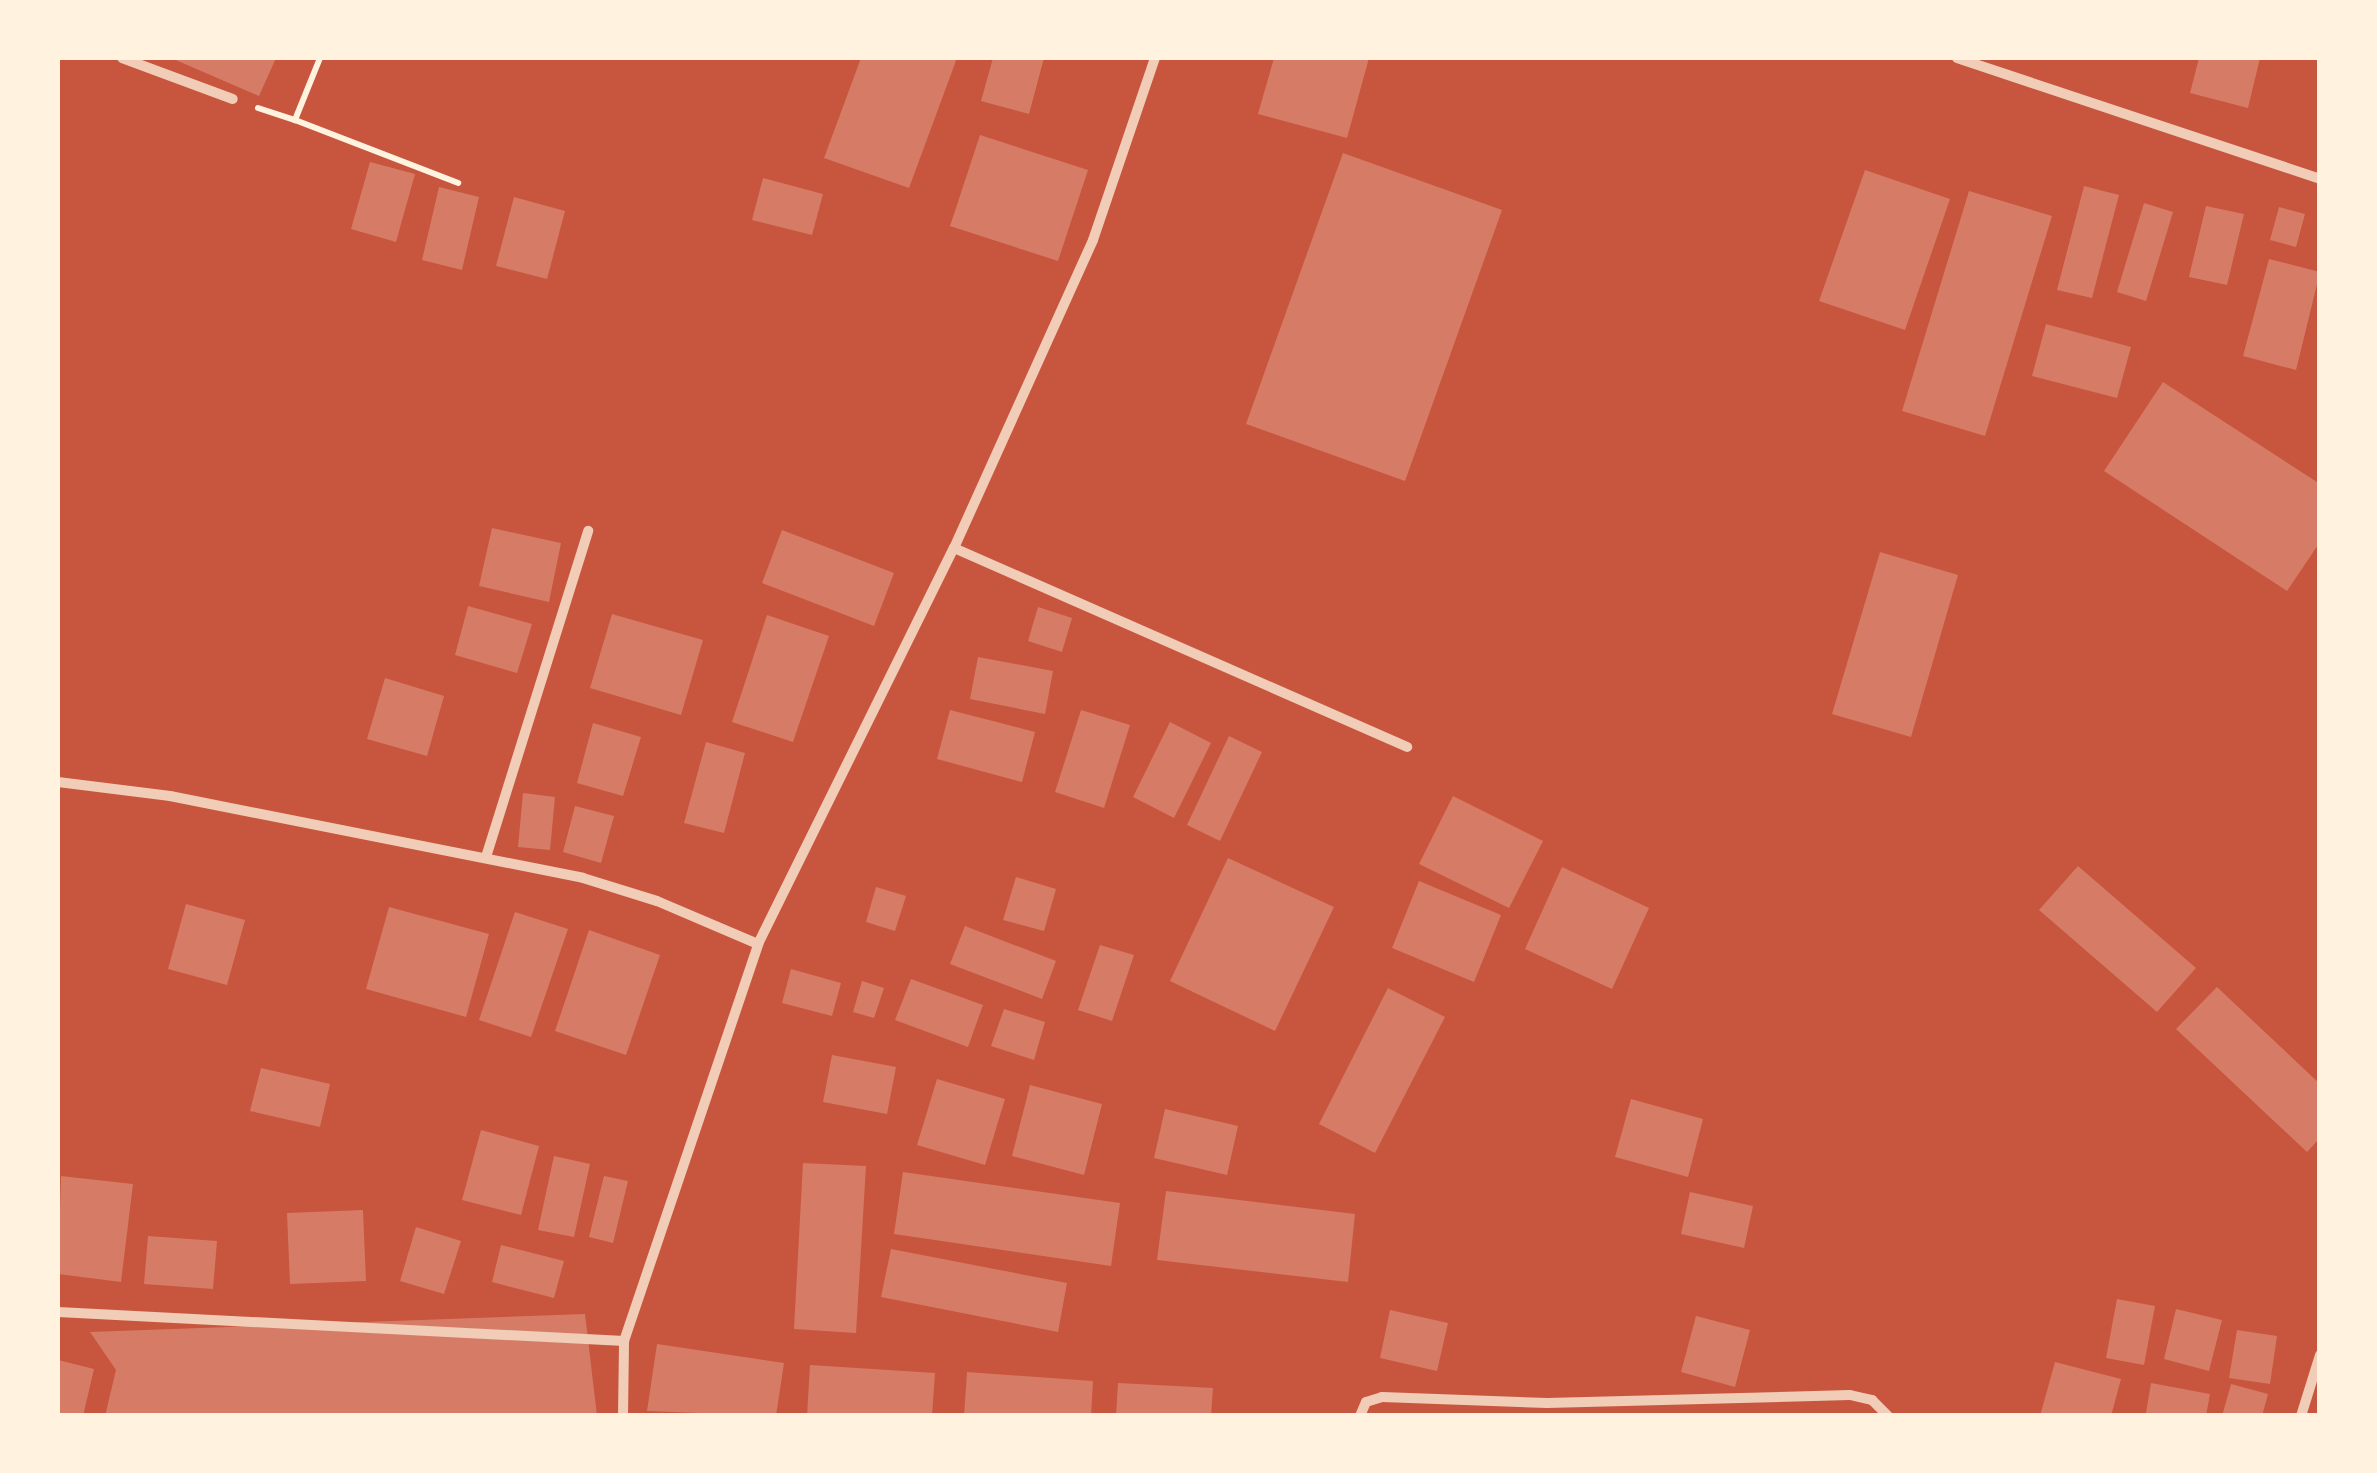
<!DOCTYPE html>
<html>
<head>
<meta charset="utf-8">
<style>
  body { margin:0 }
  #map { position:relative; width:2377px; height:1473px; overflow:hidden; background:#c8553d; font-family:Lato,sans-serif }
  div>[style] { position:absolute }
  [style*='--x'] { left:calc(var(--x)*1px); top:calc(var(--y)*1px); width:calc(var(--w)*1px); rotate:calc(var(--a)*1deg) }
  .building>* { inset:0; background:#d67c66 }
  .path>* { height:6px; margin:-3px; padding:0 3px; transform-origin:3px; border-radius:3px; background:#fff3e0 }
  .minor>* { height:10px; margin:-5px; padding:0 5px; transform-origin:5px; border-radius:5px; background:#f1ccb7 }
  span { translate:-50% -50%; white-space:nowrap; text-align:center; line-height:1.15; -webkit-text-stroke:8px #fff3e0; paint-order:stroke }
  .frame { position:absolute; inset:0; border:60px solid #fff3e0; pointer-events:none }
</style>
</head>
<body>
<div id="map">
  <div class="building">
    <i style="clip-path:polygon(171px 58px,276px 58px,259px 96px)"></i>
    <i style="clip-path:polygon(861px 58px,957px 58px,909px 188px,824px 158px)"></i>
    <i style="clip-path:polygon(993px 58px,1044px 58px,1029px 114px,981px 101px)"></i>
    <i style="clip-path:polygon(1274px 58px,1369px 58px,1347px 138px,1258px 114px)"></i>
    <i style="clip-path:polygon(2199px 58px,2260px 58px,2248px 108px,2190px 93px)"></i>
    <i style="clip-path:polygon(980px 135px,1088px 170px,1058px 261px,950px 226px)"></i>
    <i style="clip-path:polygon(1343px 153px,1502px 210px,1405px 481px,1246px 424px)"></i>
    <i style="clip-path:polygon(370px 162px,415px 174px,396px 242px,351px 229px)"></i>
    <i style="clip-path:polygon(1865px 170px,1950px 199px,1905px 330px,1819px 301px)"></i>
    <i style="clip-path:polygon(763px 178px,823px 194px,812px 235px,752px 220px)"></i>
    <i style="clip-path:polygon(2084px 186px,2119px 195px,2092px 298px,2057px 290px)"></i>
    <i style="clip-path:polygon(439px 187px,479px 197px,462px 270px,422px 260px)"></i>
    <i style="clip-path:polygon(1969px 191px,2052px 216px,1985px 436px,1902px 411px)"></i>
    <i style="clip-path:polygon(514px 197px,565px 211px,547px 279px,496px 266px)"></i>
    <i style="clip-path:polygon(2144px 203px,2173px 212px,2146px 301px,2117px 292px)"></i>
    <i style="clip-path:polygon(2206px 206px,2244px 214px,2227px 285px,2189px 277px)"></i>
    <i style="clip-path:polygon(2279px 207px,2305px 214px,2296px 247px,2270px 240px)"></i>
    <i style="clip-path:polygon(2269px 259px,2320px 272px,2296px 370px,2243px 356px)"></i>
    <i style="clip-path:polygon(2046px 324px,2131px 347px,2117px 398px,2032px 376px)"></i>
    <i style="clip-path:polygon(2163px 382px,2320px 484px,2320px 542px,2287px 591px,2104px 471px)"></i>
    <i style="clip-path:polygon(492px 528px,561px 543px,549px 602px,479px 586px)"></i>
    <i style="clip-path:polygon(782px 530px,894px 573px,874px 626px,762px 583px)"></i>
    <i style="clip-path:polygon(1880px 552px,1958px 575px,1911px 737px,1832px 714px)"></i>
    <i style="clip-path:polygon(468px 606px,532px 624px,517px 673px,455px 655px)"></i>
    <i style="clip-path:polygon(1038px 607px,1072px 618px,1062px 652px,1028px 641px)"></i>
    <i style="clip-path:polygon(612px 614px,703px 640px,681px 715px,590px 688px)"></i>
    <i style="clip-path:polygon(767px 615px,829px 636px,793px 742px,732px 722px)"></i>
    <i style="clip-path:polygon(978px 657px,1053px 671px,1045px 714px,970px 699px)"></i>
    <i style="clip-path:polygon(385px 678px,444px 696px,427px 756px,367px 739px)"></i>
    <i style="clip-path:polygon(950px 710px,1035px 732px,1022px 782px,937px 759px)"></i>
    <i style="clip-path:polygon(1081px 710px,1130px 725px,1104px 808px,1055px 792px)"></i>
    <i style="clip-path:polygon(1170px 722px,1211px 743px,1174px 818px,1133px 797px)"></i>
    <i style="clip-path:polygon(593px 723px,641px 737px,623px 796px,577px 783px)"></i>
    <i style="clip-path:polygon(1229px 736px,1262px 752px,1220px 841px,1187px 825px)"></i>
    <i style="clip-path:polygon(706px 742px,745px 753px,724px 833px,684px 823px)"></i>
    <i style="clip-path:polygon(523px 793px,555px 797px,550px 850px,518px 847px)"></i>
    <i style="clip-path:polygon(1453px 796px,1543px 841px,1509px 908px,1419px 864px)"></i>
    <i style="clip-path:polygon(575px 806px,614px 816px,601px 863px,563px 852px)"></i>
    <i style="clip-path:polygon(1228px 858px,1334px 907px,1275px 1031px,1170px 981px)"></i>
    <i style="clip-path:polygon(2078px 866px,2196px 968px,2157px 1012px,2039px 910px)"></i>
    <i style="clip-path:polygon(1562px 867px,1649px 908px,1612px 989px,1525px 949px)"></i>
    <i style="clip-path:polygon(1016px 877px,1056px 889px,1044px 931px,1003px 920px)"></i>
    <i style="clip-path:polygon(1419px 881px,1501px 915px,1474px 982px,1392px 948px)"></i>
    <i style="clip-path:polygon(876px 887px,906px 896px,895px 931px,866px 922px)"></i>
    <i style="clip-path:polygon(186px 904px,245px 920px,227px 985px,168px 969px)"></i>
    <i style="clip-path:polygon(389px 907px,489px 934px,466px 1017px,366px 989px)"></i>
    <i style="clip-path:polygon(515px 912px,568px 929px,531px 1037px,479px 1020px)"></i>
    <i style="clip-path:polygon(965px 926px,1056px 961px,1042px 999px,950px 964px)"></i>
    <i style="clip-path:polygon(589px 930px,660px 955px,626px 1055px,555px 1031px)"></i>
    <i style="clip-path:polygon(1100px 945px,1134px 955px,1112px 1021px,1078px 1010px)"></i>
    <i style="clip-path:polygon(791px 969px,841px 983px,832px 1016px,782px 1003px)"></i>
    <i style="clip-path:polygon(911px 979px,983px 1005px,968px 1047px,895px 1020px)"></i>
    <i style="clip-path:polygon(862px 981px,884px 988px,874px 1018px,853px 1012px)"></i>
    <i style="clip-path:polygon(2217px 987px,2320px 1084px,2320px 1138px,2307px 1152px,2176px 1029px)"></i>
    <i style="clip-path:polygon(1388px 988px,1445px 1017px,1375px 1153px,1319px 1124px)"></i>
    <i style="clip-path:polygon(1004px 1009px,1045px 1022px,1034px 1060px,991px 1046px)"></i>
    <i style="clip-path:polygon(832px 1055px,896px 1067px,887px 1114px,823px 1102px)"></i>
    <i style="clip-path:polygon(261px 1068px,330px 1084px,320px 1127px,250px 1111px)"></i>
    <i style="clip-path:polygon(937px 1079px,1005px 1099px,985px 1165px,917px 1145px)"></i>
    <i style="clip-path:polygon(1030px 1085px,1102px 1104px,1084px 1175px,1012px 1156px)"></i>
    <i style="clip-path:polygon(1631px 1099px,1703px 1119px,1688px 1177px,1615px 1157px)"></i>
    <i style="clip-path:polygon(1165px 1109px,1238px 1126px,1227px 1175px,1154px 1158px)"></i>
    <i style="clip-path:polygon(481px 1130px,539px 1146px,521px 1215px,462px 1200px)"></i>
    <i style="clip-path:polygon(554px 1156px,590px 1164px,574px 1237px,538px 1230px)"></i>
    <i style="clip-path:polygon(803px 1163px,866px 1166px,856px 1333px,794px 1329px)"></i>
    <i style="clip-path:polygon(903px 1172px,1120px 1203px,1111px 1266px,894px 1234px)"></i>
    <i style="clip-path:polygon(61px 1176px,133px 1184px,121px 1282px,58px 1274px)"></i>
    <i style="clip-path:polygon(604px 1176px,628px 1181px,613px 1243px,589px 1237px)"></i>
    <i style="clip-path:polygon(1166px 1191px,1355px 1214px,1348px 1282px,1157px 1260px)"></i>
    <i style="clip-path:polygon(1690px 1192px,1753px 1206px,1744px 1248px,1681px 1234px)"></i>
    <i style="clip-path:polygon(363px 1210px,366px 1281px,290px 1284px,287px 1213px)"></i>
    <i style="clip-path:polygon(416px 1227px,461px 1241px,444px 1294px,400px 1281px)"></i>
    <i style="clip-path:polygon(148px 1236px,217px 1241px,213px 1289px,144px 1284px)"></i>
    <i style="clip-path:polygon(501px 1245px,564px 1261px,554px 1298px,492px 1282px)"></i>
    <i style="clip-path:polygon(891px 1249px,1067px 1283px,1058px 1332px,881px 1297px)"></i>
    <i style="clip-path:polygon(2117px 1299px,2155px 1306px,2144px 1365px,2106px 1358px)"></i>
    <i style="clip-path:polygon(2176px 1309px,2222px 1320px,2209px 1371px,2164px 1359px)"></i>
    <i style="clip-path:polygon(1390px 1310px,1448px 1323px,1437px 1371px,1380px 1358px)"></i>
    <i style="clip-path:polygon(585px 1314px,597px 1416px,105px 1416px,116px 1370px,90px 1332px)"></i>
    <i style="clip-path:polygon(1696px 1316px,1750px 1330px,1735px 1387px,1681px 1372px)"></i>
    <i style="clip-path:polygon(2237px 1330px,2277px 1336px,2270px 1384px,2229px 1378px)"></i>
    <i style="clip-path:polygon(657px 1344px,784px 1363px,776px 1416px,647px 1411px)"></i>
    <i style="clip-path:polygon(58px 1360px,94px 1369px,83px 1416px,58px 1416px)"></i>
    <i style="clip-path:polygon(2055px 1362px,2121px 1379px,2111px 1416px,2040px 1416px)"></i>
    <i style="clip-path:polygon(810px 1365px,935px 1373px,932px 1416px,807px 1416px)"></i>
    <i style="clip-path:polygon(967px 1372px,1093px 1381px,1091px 1416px,964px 1416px)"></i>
    <i style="clip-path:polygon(1118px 1383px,1213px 1388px,1211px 1416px,1116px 1416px)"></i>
    <i style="clip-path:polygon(2151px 1383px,2210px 1394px,2206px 1416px,2146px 1413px)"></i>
    <i style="clip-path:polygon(2231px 1384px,2268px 1394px,2262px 1416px,2222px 1416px)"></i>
  </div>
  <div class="path">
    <i style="--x:320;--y:58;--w:67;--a:112"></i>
    <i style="--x:295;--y:120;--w:175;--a:21.1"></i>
    <i style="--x:258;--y:108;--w:39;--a:18"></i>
  </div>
  <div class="minor">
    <i style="--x:122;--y:58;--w:118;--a:20.3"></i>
    <i style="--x:1957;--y:58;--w:383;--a:18.4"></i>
    <i style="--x:954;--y:548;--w:495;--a:23.7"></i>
    <i style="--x:58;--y:782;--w:113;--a:7.1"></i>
    <i style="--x:170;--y:796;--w:421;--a:11.2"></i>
    <i style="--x:583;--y:878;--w:77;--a:17.3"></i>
    <i style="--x:657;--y:901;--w:110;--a:23.1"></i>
    <i style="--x:486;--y:857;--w:342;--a:-72.6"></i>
    <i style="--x:58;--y:1312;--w:567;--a:2.93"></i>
    <i style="--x:623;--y:1416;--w:75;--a:-89.2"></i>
    <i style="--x:624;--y:1341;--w:419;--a:-71.3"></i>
    <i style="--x:758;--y:944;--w:442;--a:-63.7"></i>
    <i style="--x:954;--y:548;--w:338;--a:-65.7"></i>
    <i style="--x:1093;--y:240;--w:192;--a:-71.2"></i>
    <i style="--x:1360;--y:1416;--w:15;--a:-67"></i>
    <i style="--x:1366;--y:1402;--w:17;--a:-17"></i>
    <i style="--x:1382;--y:1397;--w:165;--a:2.1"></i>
    <i style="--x:1547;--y:1403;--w:303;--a:-1.5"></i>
    <i style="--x:1850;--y:1395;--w:23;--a:13"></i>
    <i style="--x:1872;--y:1400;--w:23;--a:45"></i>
    <i style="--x:2301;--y:1416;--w:64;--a:-72.7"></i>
  </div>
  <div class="frame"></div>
</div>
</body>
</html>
